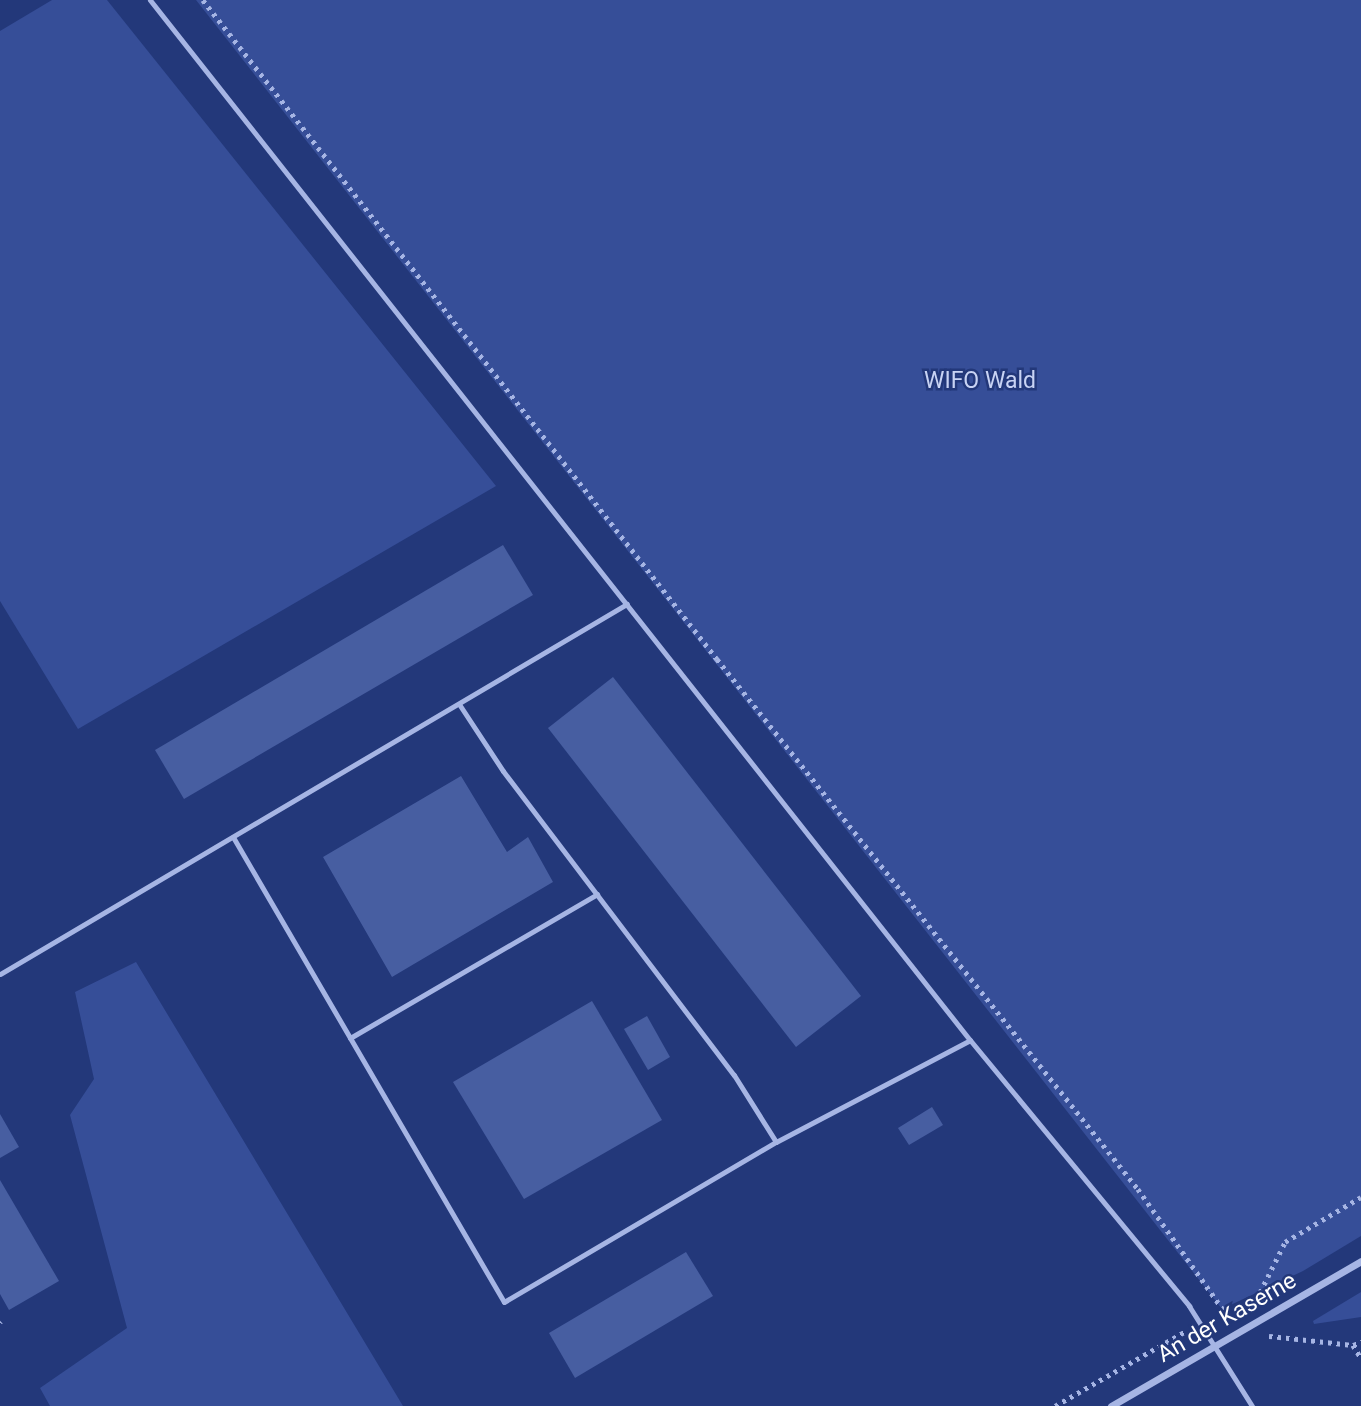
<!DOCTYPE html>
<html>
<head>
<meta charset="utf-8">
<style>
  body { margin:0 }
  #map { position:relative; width:1361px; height:1406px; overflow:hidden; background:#23387a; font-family:Roboto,sans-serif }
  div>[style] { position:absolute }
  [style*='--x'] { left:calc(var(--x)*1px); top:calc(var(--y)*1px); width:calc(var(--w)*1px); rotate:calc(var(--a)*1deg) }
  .green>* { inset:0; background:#364e98 }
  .building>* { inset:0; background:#475ea1 }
  .path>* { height:4.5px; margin-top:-2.25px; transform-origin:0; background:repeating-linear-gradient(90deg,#a6b5e4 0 3.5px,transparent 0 8.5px) }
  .service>* { height:5px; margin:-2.5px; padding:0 2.5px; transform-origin:2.5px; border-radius:2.5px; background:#a6b5e4 }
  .minor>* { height:7px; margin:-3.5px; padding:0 3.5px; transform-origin:3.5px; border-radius:3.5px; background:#a6b5e4 }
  span { translate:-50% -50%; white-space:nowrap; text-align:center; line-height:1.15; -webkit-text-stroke:5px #23387a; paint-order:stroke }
  .park-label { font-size:23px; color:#c8d3f4 }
  .street-label { font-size:23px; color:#fff }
</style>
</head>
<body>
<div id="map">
  <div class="green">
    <i style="clip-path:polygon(52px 0,107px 0,496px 486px,78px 729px,0 601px,0 31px)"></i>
    <i style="clip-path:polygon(196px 0,1361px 0,1361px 1236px,1303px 1271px,1222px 1309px)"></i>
    <i style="clip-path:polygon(136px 962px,403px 1406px,50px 1406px,40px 1388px,127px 1328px,70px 1115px,94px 1079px,75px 992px)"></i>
    <i style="clip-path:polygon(1361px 1292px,1361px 1317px,1314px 1324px,1313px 1321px)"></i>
  </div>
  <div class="building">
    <i style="clip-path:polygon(503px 545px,533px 595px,184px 799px,155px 750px)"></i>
    <i style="clip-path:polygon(613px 677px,861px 996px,796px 1047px,548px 728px)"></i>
    <i style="clip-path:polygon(461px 776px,507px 852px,528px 837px,553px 882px,392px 977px,323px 857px)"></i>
    <i style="clip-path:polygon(592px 1001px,662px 1120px,524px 1199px,453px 1082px)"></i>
    <i style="clip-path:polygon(647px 1016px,670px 1057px,648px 1070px,624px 1029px)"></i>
    <i style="clip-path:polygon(932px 1107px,943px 1125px,909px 1145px,898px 1128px)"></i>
    <i style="clip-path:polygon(0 1114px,19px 1147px,0 1158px)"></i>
    <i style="clip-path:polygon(0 1180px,59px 1281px,9px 1310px,0 1294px)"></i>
    <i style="clip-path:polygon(686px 1252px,713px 1296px,575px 1378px,549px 1333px)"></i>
  </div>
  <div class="path">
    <i style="--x:203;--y:0;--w:836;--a:52.05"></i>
    <i style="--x:717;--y:659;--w:677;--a:51.54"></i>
    <i style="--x:1138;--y:1189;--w:158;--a:54.8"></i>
    <i style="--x:1256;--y:1300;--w:65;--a:-63.4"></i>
    <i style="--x:1285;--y:1242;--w:88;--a:-30.6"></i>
    <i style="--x:0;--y:1322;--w:1;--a:-45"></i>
    <i style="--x:1269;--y:1336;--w:84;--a:6.1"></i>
    <i style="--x:1353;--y:1345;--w:15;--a:58"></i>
    <i style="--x:1353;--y:1345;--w:9;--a:-21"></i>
    <i style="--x:1055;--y:1406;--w:151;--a:-29.8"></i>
  </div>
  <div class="service">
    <i style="--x:150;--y:0;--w:1324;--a:51.75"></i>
    <i style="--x:970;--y:1040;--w:345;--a:50.5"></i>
    <i style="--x:1189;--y:1306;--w:118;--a:57.8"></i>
    <i style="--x:459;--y:704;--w:80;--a:56.7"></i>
    <i style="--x:503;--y:771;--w:382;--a:52.8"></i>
    <i style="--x:734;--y:1075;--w:79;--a:57.9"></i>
    <i style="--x:233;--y:837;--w:538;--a:59.77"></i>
    <i style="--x:504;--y:1302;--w:316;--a:-30.5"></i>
    <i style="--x:776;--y:1142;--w:219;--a:-27.7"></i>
    <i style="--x:0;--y:974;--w:728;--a:-30.55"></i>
    <i style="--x:350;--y:1038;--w:286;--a:-30.2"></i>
  </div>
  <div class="minor">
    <i style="--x:1111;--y:1406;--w:289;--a:-30.1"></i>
  </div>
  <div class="park-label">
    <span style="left:980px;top:381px">WIFO Wald</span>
  </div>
  <div class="street-label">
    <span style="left:1227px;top:1318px;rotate:-30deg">An der Kaserne</span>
  </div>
</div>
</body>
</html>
